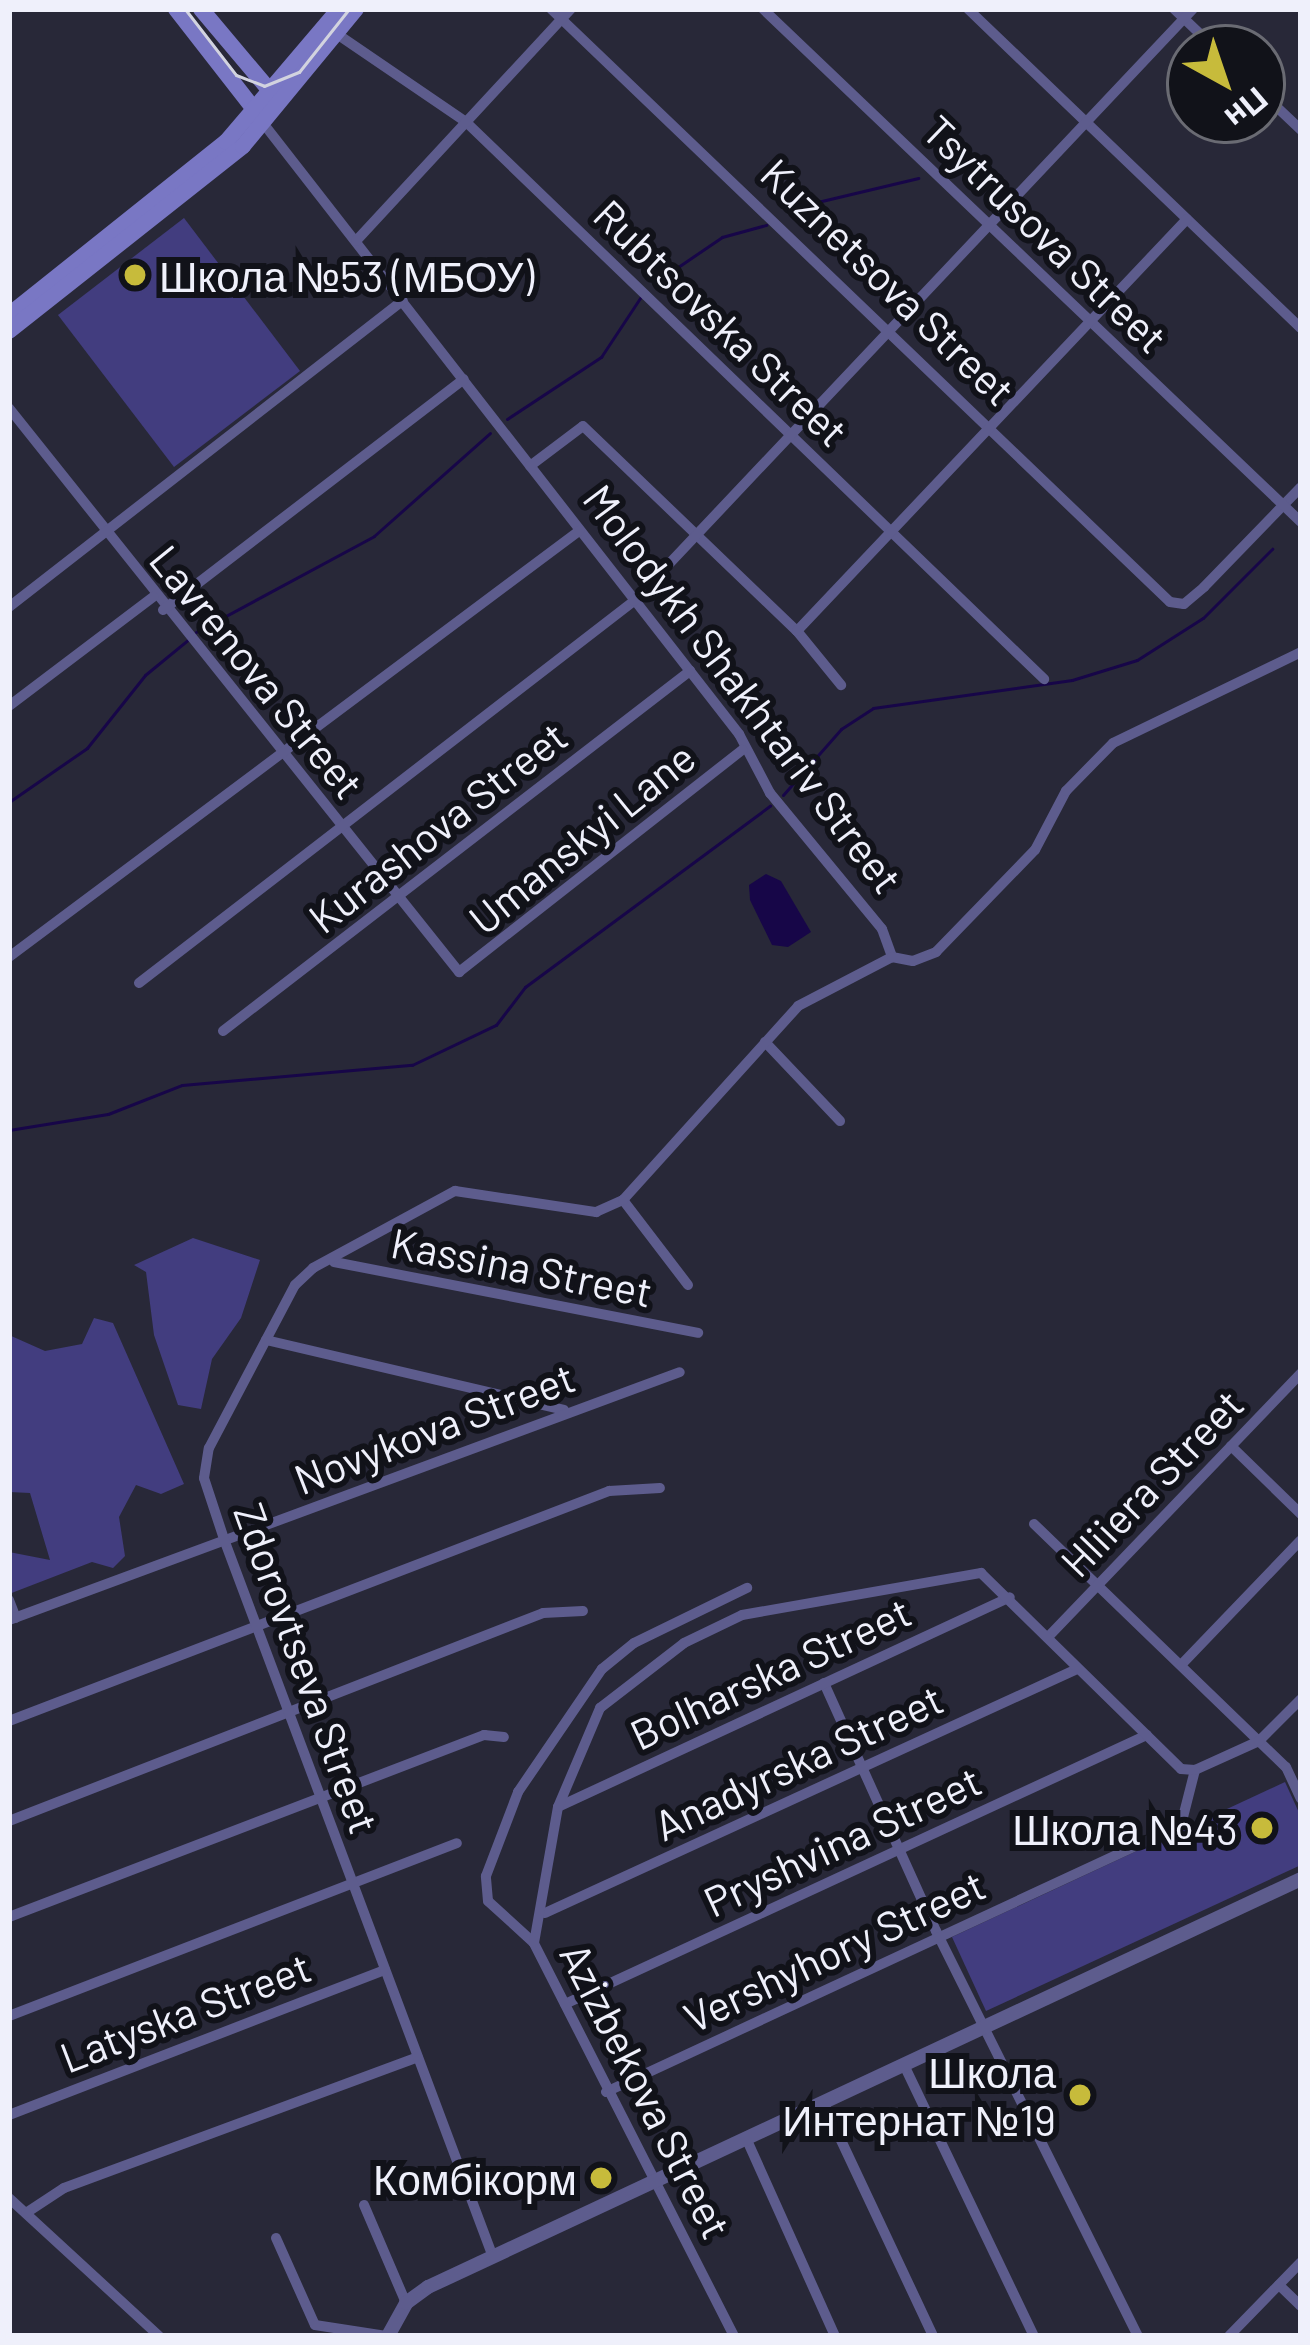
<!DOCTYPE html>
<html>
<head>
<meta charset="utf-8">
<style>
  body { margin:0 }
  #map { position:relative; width:1310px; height:2345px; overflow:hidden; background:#282838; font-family:Barlow,sans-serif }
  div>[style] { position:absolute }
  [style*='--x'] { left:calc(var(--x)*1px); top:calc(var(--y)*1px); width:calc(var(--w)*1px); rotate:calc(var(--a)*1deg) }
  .green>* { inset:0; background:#423d7f }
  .water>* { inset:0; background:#170648 }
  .stream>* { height:3px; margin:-1.5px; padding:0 1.5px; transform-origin:1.5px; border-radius:1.5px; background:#170648 }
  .minor>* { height:10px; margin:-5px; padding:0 5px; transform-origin:5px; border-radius:5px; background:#5d5c8d }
  .tertiary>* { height:14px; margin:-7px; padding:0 7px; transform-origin:7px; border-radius:7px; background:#5d5c8d }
  .secondary>* { height:16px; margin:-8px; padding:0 8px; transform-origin:8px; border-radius:8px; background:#7977c4 }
  .tram>* { height:3px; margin:-1.5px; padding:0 1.5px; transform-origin:1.5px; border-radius:1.5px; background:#d2d3df }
  .dots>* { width:33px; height:33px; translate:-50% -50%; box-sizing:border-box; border:6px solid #111219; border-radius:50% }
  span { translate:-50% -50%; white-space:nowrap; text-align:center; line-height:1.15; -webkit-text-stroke:12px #111219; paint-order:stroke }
  .street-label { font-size:42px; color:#eff0fb }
  .poi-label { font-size:42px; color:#eff0fb }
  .left { translate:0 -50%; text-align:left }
  .right { translate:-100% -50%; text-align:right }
  .frame { position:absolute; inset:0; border:12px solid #eff0fb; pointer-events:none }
  .north { position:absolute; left:1166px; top:24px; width:120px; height:120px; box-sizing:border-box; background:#111219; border:3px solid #6a6b73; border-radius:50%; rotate:140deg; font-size:33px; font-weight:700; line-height:48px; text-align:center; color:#eff0fb }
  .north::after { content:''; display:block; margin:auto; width:42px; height:54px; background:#c7bb3b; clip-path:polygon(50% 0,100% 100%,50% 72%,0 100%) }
</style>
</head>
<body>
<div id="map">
  <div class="green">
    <i style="clip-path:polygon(184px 218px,300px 371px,174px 467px,58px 315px)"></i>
    <i style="clip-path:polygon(193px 1238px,260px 1260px,241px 1318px,212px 1359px,201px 1409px,178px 1405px,154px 1335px,146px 1272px,134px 1265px)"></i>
    <i style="clip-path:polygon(94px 1318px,113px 1323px,184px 1484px,161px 1494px,136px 1485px,119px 1517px,125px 1556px,113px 1568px,92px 1562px,9px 1594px,9px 1552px,50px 1560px,30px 1493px,9px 1492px,9px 1335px,45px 1351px,82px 1344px)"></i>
    <i style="clip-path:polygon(1285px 1782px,1301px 1817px,1301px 1865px,986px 2011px,952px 1937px)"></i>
  </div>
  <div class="water">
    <i style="clip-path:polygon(766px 874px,781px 881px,811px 932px,788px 947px,772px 945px,750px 900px,749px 885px)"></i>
  </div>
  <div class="stream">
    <i style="--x:788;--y:209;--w:134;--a:-13.4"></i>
    <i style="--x:656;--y:282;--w:80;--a:-34.3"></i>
    <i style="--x:722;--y:237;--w:46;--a:-15.3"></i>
    <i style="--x:507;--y:419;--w:113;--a:-33.4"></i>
    <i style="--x:601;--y:357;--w:71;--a:-56.5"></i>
    <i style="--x:196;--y:632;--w:202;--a:-28.3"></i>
    <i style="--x:374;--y:536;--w:155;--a:-41.6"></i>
    <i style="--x:783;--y:795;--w:88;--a:-48.7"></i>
    <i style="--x:841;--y:729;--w:38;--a:-33"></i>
    <i style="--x:873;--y:708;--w:201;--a:-8"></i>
    <i style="--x:1072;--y:680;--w:68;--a:-17.1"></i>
    <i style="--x:1137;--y:660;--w:78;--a:-32.5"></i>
    <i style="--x:1203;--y:618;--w:98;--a:-45"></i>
    <i style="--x:9;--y:802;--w:95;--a:-34.7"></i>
    <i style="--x:87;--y:748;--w:93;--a:-51.5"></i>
    <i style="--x:145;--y:675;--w:57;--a:-39.3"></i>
    <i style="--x:9;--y:1130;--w:100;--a:-9.2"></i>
    <i style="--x:108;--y:1114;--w:79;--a:-21.4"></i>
    <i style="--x:182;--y:1085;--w:231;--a:-5"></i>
    <i style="--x:412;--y:1065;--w:93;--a:-25.5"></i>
    <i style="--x:496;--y:1025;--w:48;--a:-52.7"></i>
    <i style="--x:525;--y:987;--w:305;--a:-36.5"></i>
  </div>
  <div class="minor">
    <i style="--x:551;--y:9;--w:857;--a:43.77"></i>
    <i style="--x:1170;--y:602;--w:14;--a:8"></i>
    <i style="--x:1184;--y:604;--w:26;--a:-40"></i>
    <i style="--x:1204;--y:587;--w:139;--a:-45.9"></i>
    <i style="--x:763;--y:9;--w:743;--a:43.64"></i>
    <i style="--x:968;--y:9;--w:461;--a:43.8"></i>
    <i style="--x:1174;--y:9;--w:57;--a:43.6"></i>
    <i style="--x:337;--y:34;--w:156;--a:34.3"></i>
    <i style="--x:466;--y:122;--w:803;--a:43.94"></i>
    <i style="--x:1262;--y:93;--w:54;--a:43.5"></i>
    <i style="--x:263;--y:123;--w:775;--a:52.08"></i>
    <i style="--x:739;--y:734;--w:67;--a:62.3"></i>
    <i style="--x:770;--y:793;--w:176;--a:50.5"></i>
    <i style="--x:882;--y:929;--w:30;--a:70"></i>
    <i style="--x:356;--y:241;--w:316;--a:-47.2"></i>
    <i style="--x:9;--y:408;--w:722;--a:51.41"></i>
    <i style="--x:459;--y:972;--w:360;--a:-38.1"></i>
    <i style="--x:530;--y:466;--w:66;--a:-37"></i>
    <i style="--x:583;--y:426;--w:296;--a:43.8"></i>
    <i style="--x:797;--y:631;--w:70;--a:50.8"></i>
    <i style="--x:9;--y:607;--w:499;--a:-37.9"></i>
    <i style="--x:163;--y:610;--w:379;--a:-37.5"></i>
    <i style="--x:797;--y:631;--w:567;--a:-46.57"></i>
    <i style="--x:9;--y:706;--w:181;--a:-37.1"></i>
    <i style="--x:9;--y:957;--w:712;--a:-36.77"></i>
    <i style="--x:139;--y:983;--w:625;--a:-37.66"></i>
    <i style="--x:634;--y:601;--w:814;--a:-46.64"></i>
    <i style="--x:223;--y:1031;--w:590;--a:-37.63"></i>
    <i style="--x:765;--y:1042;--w:109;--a:46.5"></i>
    <i style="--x:623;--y:1200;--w:107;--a:52.6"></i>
    <i style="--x:334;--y:1262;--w:371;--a:11"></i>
    <i style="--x:266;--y:1340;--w:306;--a:13.2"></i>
    <i style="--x:1231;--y:1446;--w:98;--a:44.2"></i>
    <i style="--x:1034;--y:1524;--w:350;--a:44"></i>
    <i style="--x:1286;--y:1767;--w:35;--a:65"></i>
    <i style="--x:9;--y:1600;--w:19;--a:69"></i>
    <i style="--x:9;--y:1620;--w:715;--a:-20.28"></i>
    <i style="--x:1049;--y:1636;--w:364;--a:-46.2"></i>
    <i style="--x:1181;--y:1665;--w:173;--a:-46.2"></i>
    <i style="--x:824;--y:1683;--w:272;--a:65.7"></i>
    <i style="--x:936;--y:1931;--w:453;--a:63.5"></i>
    <i style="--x:9;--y:1721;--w:643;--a:-20.97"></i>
    <i style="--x:609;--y:1491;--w:51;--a:-3.4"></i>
    <i style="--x:558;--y:1807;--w:498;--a:-24.9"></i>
    <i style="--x:9;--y:1821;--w:573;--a:-21.28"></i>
    <i style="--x:543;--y:1613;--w:40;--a:-2.9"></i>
    <i style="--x:545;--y:1913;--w:585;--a:-24.64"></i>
    <i style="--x:9;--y:1917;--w:509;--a:-20.96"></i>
    <i style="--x:484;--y:1735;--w:20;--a:6"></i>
    <i style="--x:534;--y:1943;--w:62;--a:-137.6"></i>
    <i style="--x:488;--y:1901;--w:25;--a:-95"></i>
    <i style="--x:486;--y:1876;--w:90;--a:-69.1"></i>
    <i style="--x:518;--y:1792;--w:149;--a:-55.7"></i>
    <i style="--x:602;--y:1669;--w:41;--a:-39.1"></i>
    <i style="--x:634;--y:1643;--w:126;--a:-26"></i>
    <i style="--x:565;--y:2004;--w:641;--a:-24.81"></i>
    <i style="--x:9;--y:2016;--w:480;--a:-21.1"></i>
    <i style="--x:904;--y:2065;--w:301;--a:64.4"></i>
    <i style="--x:606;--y:2092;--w:634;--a:-24.91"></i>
    <i style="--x:1181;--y:1825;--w:57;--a:-75.7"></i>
    <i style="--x:1195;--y:1770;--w:70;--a:-24.4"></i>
    <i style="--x:1259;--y:1741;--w:59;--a:-45"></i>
    <i style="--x:823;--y:2102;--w:259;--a:64.8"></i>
    <i style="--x:9;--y:2115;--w:403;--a:-21.1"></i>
    <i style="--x:746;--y:2138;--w:217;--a:65.8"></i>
    <i style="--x:9;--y:2198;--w:204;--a:42.6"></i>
    <i style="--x:364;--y:2205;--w:107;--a:66.8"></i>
    <i style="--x:26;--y:2213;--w:45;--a:-33.3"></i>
    <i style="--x:64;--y:2188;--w:377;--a:-20.3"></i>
    <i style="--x:276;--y:2238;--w:95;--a:65.9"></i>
    <i style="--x:315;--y:2325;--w:72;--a:8.8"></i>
    <i style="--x:493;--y:2257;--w:764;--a:-110.55"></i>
    <i style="--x:225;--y:1542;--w:67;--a:-108.2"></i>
    <i style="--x:204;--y:1478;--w:30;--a:-81"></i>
    <i style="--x:209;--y:1448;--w:184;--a:-62.2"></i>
    <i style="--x:295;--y:1285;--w:25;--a:-43"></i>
    <i style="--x:313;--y:1268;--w:162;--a:-28.5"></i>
    <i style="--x:455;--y:1191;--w:143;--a:8.5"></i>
    <i style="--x:596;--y:1212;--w:30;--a:-24"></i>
    <i style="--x:623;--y:1200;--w:261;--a:-47.9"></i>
    <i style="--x:798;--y:1006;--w:106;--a:-27.5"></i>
    <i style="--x:892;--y:957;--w:21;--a:11"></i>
    <i style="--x:913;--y:961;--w:25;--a:-21"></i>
    <i style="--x:936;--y:952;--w:142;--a:-45.9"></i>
    <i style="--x:1035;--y:850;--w:67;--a:-62.3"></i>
    <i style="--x:1066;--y:791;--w:67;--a:-45.6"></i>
    <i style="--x:1113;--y:743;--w:209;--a:-25.8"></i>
    <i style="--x:1279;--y:2285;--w:30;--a:44"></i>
    <i style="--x:734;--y:2336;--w:441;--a:-117"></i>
    <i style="--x:534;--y:1943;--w:138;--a:-80"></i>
    <i style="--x:558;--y:1807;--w:108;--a:-67"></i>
    <i style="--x:600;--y:1708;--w:106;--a:-37.7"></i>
    <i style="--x:684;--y:1643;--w:64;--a:-25.8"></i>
    <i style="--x:742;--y:1615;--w:243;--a:-10"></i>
    <i style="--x:981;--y:1573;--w:280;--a:44.4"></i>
    <i style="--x:1181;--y:1769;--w:14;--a:4"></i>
    <i style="--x:1229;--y:2336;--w:103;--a:-45.8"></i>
  </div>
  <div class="tertiary">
    <i style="--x:388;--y:2336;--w:38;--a:-61"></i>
    <i style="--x:406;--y:2303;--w:27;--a:-36"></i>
    <i style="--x:428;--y:2287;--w:964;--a:-25.05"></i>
  </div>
  <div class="secondary">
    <i style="--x:176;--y:9;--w:137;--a:52.1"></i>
    <i style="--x:201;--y:9;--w:116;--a:49.9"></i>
    <i style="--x:9;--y:315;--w:278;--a:-38.6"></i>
    <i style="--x:226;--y:142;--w:175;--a:-49.6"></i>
    <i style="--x:9;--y:331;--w:298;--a:-38.3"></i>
    <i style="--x:243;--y:146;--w:178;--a:-50.5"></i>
  </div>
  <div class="tram">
    <i style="--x:185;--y:9;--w:83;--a:52.3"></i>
    <i style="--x:236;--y:75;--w:30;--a:21"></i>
    <i style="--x:264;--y:86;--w:38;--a:-22"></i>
    <i style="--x:299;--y:72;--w:80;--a:-51.6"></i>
  </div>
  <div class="dots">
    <i style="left:135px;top:275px;background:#c7bb3b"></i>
    <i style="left:1262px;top:1828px;background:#c7bb3b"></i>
    <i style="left:1080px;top:2095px;background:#c7bb3b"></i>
    <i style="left:601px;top:2178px;background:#c7bb3b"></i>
  </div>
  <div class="street-label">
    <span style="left:1046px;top:233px;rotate:44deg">Tsytrusova Street</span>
    <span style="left:889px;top:281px;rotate:44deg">Kuznetsova Street</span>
    <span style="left:722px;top:322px;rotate:44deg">Rubtsovska Street</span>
    <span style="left:258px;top:671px;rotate:51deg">Lavrenova Street</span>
    <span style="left:744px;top:688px;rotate:53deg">Molodykh Shakhtariv Street</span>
    <span style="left:437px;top:826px;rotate:-38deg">Kurashova Street</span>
    <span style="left:581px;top:837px;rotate:-39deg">Umanskyi Lane</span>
    <span style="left:522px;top:1266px;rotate:11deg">Kassina Street</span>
    <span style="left:434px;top:1427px;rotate:-21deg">Novykova Street</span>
    <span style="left:1151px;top:1482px;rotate:-46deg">Hliiera Street</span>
    <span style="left:308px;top:1668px;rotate:70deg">Zdorovtseva Street</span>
    <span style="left:770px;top:1672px;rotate:-25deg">Bolharska Street</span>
    <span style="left:798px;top:1761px;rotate:-25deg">Anadyrska Street</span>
    <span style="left:842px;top:1840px;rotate:-25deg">Pryshvina Street</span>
    <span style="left:834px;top:1950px;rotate:-25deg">Vershyhory Street</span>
    <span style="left:185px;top:2011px;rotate:-21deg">Latyska Street</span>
    <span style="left:647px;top:2090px;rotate:63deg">Azizbekova Street</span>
  </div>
  <div class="poi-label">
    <span class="left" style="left:159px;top:275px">Школа №53 (МБОУ)</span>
    <span class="right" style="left:1238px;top:1828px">Школа №43</span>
    <span class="right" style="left:1056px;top:2095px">Школа<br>Интернат №19</span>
    <span class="right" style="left:577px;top:2178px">Комбікорм</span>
  </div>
  <div class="frame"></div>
  <div class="north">Пн</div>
</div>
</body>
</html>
